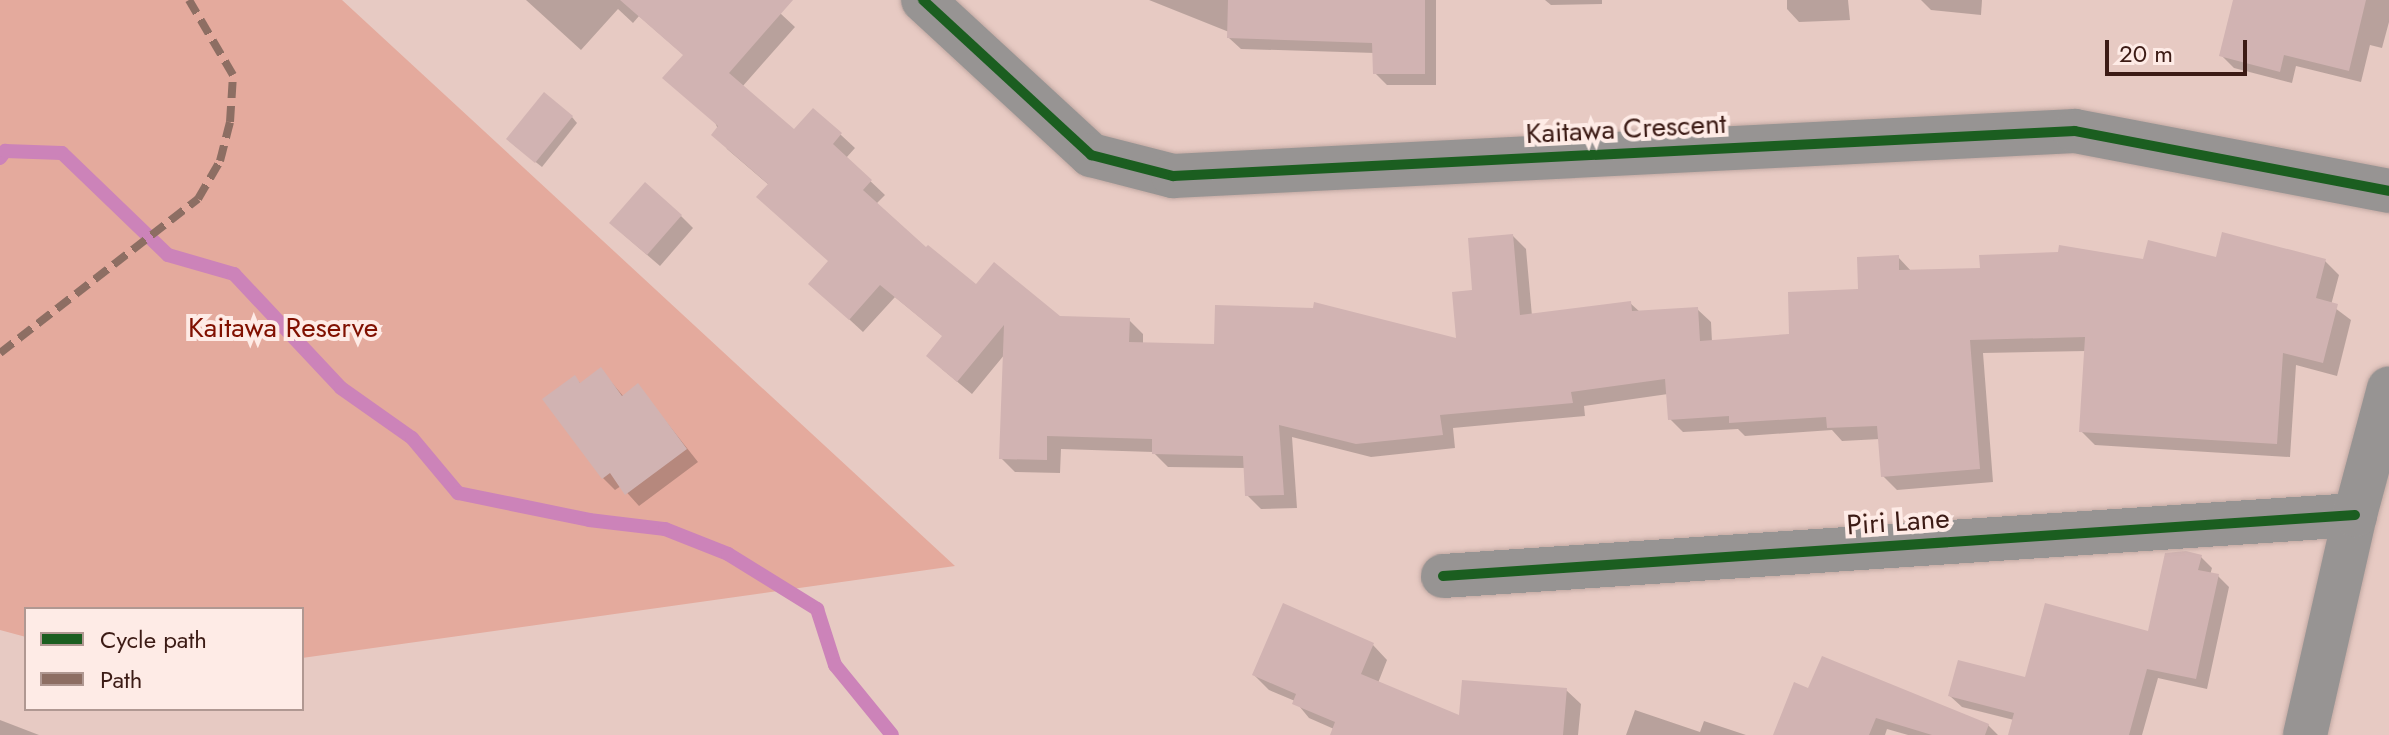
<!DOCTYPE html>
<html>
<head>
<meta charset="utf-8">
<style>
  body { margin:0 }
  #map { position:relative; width:2389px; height:735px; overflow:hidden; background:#e7cac3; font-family:Jost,sans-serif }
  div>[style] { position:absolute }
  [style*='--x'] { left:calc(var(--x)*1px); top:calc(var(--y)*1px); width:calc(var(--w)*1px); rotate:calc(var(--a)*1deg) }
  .green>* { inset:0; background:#e4aa9d }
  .shadow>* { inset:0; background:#0003 }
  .stream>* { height:14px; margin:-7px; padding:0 7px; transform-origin:7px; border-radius:7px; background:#cc83b9 }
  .building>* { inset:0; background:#d1b3b2 }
  .roads { filter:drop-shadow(0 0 2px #c2a9a3) drop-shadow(0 0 2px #c2a9a3) }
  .minor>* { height:44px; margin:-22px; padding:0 22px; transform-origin:22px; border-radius:22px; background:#979493 }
  .quiet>* { height:8px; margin-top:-4px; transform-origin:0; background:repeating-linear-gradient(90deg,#8d6e63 0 16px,transparent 0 24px) }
  .cycleway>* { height:10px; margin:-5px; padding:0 5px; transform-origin:5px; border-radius:5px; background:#1b5e20 }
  span { translate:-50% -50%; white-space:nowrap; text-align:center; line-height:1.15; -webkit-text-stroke:8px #feebe6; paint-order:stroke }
  .street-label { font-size:28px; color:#3c1b15 }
  .park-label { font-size:28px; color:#801000 }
  .legend { position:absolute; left:24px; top:607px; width:280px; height:104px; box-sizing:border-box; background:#feebe6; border:2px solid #b09892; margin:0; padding:10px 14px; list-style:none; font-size:24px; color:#3c1b15 }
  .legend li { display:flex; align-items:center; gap:16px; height:40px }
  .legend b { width:40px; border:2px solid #b09892 }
  .scale { position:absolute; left:2105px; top:40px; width:142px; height:36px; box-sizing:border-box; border:4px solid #3c1b15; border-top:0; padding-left:10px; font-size:24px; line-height:28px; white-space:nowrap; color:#3c1b15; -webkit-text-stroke:6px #feebe6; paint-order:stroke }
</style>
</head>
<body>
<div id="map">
  <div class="green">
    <i style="clip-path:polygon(0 0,342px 0,955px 566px,302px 658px,302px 609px,26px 609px,26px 637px,0 630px)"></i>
  </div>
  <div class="shadow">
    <i style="clip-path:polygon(526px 0,766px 0,795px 27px,742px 87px,795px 132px,814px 110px,855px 148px,846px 158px,885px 195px,876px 204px,926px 250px,976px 287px,1059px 318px,1129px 320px,1143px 334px,1143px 344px,1216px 346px,1458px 340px,1475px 292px,1513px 236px,1526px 249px,1532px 316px,1630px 303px,1640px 312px,1697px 309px,1711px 322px,1712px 342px,1792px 336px,1860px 291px,1898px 257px,1912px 272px,2217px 259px,2325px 261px,2339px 275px,2331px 305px,2351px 320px,2337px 376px,2296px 365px,2290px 457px,2095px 445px,2081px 431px,2086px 351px,1983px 353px,1993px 482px,1897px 490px,1883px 476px,1880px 439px,1842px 441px,1832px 430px,1745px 436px,1738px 429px,1683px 432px,1670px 419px,1668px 394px,1584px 406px,1585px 416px,1453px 428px,1455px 448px,1371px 457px,1292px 437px,1297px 508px,1261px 509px,1247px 495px,1246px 468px,1168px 467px,1153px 452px,1061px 449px,1060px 473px,1015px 472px,1001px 458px,1005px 354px,972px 394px,942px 369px,944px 337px,895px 297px,863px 332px,825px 297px,830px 262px,769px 185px,727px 149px,685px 56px,639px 16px,633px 23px,618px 9px,581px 50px)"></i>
    <i style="clip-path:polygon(1149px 0,1436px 0,1436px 85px,1387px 85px,1375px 73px,1375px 53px,1241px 49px,1229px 38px,1229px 32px)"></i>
    <i style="clip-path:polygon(1545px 0,1602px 0,1602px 4px,1551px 5px)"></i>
    <i style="clip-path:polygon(1787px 0,1848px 0,1850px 20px,1799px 22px,1787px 9px)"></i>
    <i style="clip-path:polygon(1921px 0,1982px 0,1981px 15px,1931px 10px)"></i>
    <i style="clip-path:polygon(2235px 0,2389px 0,2389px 22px,2382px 48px,2370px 45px,2361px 82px,2296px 66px,2292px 83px,2234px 68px,2222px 56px)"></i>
    <i style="clip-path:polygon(572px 117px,577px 123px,542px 167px,514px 145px)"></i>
    <i style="clip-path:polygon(681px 216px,693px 228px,660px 266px,624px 235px)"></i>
    <i style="clip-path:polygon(601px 370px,624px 397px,638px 386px,698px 462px,639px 506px,621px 486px,615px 490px,603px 478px,575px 378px,581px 384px)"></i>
    <i style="clip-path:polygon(2201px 557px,2212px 568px,2210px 575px,2218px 576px,2229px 587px,2207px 689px,2158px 678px,2142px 735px,2010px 735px,2014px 720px,1962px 707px,1950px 696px,2026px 680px,2150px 633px)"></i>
    <i style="clip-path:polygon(1373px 645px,1387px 660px,1378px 683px,1461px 718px,1566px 690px,1581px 704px,1578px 735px,1332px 735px,1334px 729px,1309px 718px,1295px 701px,1269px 690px,1254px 675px)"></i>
    <i style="clip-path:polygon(1809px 690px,1988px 725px,1998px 735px,1908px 735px,1887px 729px,1885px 735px,1775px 735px)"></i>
    <i style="clip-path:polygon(1635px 710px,1700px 732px,1704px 721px,1746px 735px,1626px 735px)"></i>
    <i style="clip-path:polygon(0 720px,39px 735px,0 735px)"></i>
  </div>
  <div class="stream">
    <i style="--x:0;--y:158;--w:9;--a:-54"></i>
    <i style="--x:5;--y:151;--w:57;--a:2"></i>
    <i style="--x:62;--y:153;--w:147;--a:43.9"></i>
    <i style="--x:168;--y:255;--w:69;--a:16.1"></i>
    <i style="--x:234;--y:274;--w:156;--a:46.8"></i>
    <i style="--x:341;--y:388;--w:87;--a:35.2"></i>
    <i style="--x:412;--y:438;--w:72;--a:50.1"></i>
    <i style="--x:458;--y:493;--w:134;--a:11.6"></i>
    <i style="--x:589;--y:520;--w:77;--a:6.8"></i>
    <i style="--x:665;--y:529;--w:68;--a:21.6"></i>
    <i style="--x:728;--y:554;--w:105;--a:31.7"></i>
    <i style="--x:817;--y:609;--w:59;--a:72.2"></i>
    <i style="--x:835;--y:665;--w:90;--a:50.8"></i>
  </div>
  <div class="building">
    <i style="clip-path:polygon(620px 0,793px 0,729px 73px,794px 129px,813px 108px,842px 133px,833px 144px,872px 180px,863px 190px,926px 247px,928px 245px,976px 284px,994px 262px,1060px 316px,1130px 318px,1129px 342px,1214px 344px,1215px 305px,1313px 308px,1314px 302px,1456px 338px,1452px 292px,1472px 290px,1468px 238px,1513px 234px,1520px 315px,1631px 301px,1632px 311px,1698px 307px,1700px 341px,1789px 334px,1788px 292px,1858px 289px,1857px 257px,1899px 255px,1899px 270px,1980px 268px,1979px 255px,2058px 252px,2059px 245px,2143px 259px,2148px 240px,2216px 257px,2222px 232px,2326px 259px,2316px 298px,2338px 304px,2323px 363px,2283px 353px,2277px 444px,2079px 432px,2085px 337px,1970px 340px,1980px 469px,1881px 477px,1877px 426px,1827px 428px,1826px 417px,1729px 423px,1729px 416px,1668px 420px,1665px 379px,1571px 392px,1573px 403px,1440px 415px,1443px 435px,1356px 444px,1279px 425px,1284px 495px,1245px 496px,1243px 456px,1152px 454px,1152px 439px,1047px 436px,1047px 460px,999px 459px,1004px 325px,957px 382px,926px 356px,942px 336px,880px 285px,849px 320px,808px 284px,828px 261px,756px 197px,768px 184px,711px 135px,718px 126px,662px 78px,683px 55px)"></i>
    <i style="clip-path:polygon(1228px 0,1425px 0,1425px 74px,1373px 74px,1372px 43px,1227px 38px)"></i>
    <i style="clip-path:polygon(2233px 0,2366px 0,2349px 71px,2284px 55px,2280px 72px,2219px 56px)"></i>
    <i style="clip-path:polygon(544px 92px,573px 116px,535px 163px,506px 139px)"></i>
    <i style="clip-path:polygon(645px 182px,682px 215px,647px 255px,609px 223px)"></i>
    <i style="clip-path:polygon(601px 367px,622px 396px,638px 383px,687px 449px,625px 495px,610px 473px,602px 479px,542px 399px,575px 375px,580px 383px)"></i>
    <i style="clip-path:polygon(2186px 551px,2202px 555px,2198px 570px,2219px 574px,2196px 679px,2147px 669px,2129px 735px,2008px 735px,2014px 713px,1948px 696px,1958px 660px,2025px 677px,2045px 603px,2148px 631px,2165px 553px)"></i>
    <i style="clip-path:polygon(1283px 603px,1374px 643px,1361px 674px,1459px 715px,1462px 680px,1567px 688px,1563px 735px,1330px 735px,1335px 722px,1292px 704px,1296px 694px,1252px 675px)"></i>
    <i style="clip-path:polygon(1822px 656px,1989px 724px,1985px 735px,1932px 735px,1876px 718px,1869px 735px,1773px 735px,1794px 682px,1808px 688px)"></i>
  </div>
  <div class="roads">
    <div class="minor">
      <i style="--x:923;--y:0;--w:229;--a:42.7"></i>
      <i style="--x:1091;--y:155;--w:85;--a:14.4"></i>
      <i style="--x:1173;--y:176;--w:903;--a:-2.86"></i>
      <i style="--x:2075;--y:131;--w:320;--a:10.8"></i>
      <i style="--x:1443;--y:576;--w:914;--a:-3.83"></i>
      <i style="--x:2305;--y:735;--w:226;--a:-77.2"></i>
      <i style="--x:2355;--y:515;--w:131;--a:-75"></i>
    </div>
  </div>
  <div class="quiet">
    <i style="--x:0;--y:353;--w:251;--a:-37.9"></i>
    <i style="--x:198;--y:199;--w:44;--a:-59.9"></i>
    <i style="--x:220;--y:161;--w:40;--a:-75.6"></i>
    <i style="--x:230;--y:122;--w:47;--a:-86.3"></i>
    <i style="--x:233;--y:75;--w:87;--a:-120.4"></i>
  </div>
  <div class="cycleway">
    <i style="--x:923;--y:0;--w:229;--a:42.7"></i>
    <i style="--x:1091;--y:155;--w:85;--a:14.4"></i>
    <i style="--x:1173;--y:176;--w:903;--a:-2.86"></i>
    <i style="--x:2075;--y:131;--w:320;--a:10.8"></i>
    <i style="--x:1443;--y:576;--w:914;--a:-3.83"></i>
  </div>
  <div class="street-label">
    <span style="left:1626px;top:129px;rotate:-3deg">Kaitawa Crescent</span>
    <span style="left:1898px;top:522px;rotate:-4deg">Piri Lane</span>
  </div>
  <div class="park-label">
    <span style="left:283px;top:328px">Kaitawa Reserve</span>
  </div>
  <ul class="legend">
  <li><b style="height:10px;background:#1b5e20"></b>Cycle path</li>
  <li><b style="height:10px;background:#8d6e63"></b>Path</li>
  </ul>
  <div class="scale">20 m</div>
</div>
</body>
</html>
